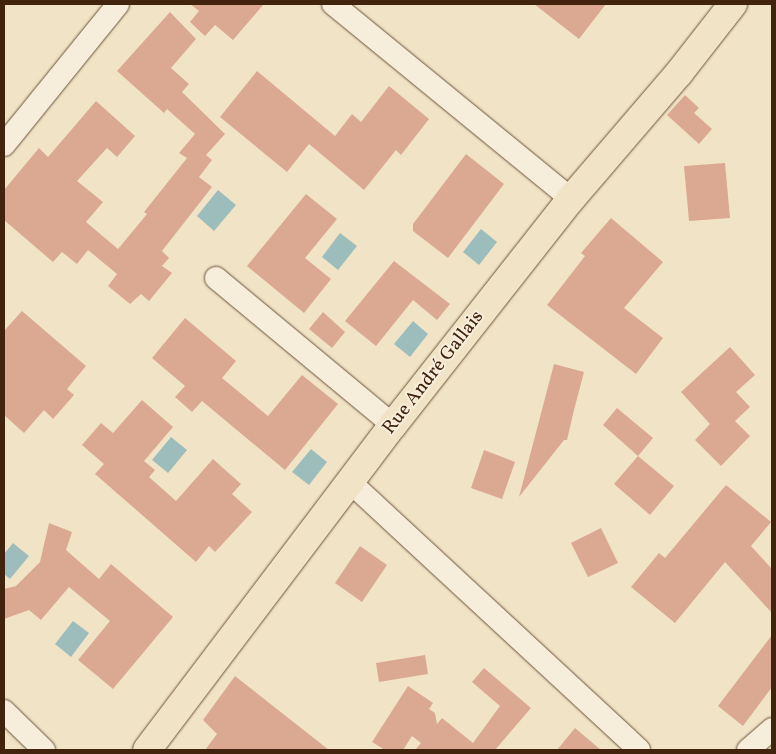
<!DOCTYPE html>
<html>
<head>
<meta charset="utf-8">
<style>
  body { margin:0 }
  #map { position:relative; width:776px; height:754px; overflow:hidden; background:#f1e4c6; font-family:Vollkorn,serif }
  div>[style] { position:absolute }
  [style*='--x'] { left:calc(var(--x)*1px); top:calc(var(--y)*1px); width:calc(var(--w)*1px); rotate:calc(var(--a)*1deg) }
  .water>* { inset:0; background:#9cbdbc }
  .building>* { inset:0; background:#dba992 }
  .roads { filter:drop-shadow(0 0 1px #6d533c) drop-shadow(0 0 1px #6d533c) }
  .minor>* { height:22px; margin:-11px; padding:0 11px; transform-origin:11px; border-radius:11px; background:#f6edda }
  .primary>* { height:28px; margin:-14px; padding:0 14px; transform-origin:14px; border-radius:14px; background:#f1e4c6 }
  span { translate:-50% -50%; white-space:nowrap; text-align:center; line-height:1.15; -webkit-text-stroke:4px #f6edda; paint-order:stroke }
  .street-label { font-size:19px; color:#41230e }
  .frame { position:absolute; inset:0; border:5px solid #41230e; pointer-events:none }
</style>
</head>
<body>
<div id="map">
  <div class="water">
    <i style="clip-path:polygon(218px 190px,236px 205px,214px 231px,197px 216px)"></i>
    <i style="clip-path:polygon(481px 229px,497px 242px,479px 265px,463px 252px)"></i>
    <i style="clip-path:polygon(340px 233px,357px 246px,338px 270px,322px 257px)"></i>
    <i style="clip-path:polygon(413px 321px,428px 334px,410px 357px,394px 344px)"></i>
    <i style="clip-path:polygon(171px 437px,187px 450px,168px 473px,152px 460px)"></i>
    <i style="clip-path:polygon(311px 449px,327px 462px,309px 485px,292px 472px)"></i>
    <i style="clip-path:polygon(13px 543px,29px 556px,10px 579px,4px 574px,4px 554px)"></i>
    <i style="clip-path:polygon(73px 621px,89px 633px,71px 657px,55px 644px)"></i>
  </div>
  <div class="building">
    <i style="clip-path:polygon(190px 4px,264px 4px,233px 40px,215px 25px,205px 36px,190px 22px,199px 11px)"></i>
    <i style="clip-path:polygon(534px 4px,606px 4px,579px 39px)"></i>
    <i style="clip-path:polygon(170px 12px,196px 39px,171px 68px,189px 84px,182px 92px,225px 134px,206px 155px,212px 160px,199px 177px,212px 187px,162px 251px,169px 258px,162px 266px,172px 273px,149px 301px,141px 294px,130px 304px,108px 286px,117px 274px,88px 250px,77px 264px,62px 252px,53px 262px,4px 220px,4px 190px,39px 148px,48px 157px,96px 101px,135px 136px,117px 157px,107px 148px,77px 181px,103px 202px,86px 222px,118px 249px,147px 214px,144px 212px,187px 158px,179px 153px,195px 134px,167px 109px,164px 113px,117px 71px)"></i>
    <i style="clip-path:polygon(257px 71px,335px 136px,352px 114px,361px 122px,389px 86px,429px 119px,401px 155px,396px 150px,364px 190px,309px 144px,287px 172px,220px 117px)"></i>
    <i style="clip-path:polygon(685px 95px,699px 108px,694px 113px,712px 129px,699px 144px,667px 115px)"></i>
    <i style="clip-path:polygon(466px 154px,504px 184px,448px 258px,413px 231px,413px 224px)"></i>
    <i style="clip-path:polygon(725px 163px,730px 218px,689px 221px,684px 166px)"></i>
    <i style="clip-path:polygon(306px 194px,337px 219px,305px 258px,331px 279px,304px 313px,247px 266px)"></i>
    <i style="clip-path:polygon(611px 218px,663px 262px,624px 308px,663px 338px,636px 374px,547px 305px,585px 256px,581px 253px)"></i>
    <i style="clip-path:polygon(394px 261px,450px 304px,437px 320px,413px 300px,376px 346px,345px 321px)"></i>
    <i style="clip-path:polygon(22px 311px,86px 366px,67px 389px,74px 395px,53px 419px,44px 410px,24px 433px,4px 415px,4px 331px)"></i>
    <i style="clip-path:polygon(323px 312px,345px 332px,332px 348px,309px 329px)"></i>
    <i style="clip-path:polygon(185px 318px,236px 361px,222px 378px,268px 416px,302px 375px,338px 404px,285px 470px,202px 401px,192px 412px,175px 397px,185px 386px,152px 358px)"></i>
    <i style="clip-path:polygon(730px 347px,755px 375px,736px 392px,750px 407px,735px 421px,750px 436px,721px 466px,695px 440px,710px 424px,681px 392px)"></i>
    <i style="clip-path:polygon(554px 364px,584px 372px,574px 410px,567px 440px,564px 440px,519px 497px)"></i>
    <i style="clip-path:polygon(142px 400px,173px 427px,144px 461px,155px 470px,149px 477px,176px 501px,213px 459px,241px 484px,232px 494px,252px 512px,215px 552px,209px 546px,196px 562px,95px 474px,104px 464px,82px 445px,101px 423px,113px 433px)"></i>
    <i style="clip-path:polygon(617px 408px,653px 438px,638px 456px,603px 425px)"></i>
    <i style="clip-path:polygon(484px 450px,515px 462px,502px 499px,471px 488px)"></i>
    <i style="clip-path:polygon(638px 456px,674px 486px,650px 515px,614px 484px)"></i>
    <i style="clip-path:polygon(726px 485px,771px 522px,751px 546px,772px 569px,772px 613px,725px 562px,675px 623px,631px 587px,659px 553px,665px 558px)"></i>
    <i style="clip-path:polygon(49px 523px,72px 532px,66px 550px,99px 579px,111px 564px,173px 617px,113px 689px,78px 660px,110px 621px,69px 587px,41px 620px,29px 610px,4px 619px,4px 589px,16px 586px,40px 562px)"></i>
    <i style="clip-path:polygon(601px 528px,618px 563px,588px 577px,571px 543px)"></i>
    <i style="clip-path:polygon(360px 546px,387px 565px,362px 602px,335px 583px)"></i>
    <i style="clip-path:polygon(772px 635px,772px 687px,743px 726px,718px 706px)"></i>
    <i style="clip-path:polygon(425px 655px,428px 674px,379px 682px,376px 663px)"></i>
    <i style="clip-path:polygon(484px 668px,531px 708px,495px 750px,415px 750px,421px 743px,412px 736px,403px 750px,385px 750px,372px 742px,408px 686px,433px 703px,429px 709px,435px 713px,437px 724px,442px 718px,473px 743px,500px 706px,472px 682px)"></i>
    <i style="clip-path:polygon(235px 676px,329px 750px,205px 750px,217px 734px,203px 720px)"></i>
    <i style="clip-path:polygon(575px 728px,601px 750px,557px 750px)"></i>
  </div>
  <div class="roads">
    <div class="minor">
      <i style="--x:333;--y:4;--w:308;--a:39.3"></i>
      <i style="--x:4;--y:145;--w:181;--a:-51"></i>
      <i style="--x:216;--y:278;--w:230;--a:39.7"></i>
      <i style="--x:350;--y:482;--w:394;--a:42.8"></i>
      <i style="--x:4;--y:711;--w:56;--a:44.3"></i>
      <i style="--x:748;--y:750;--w:32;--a:-41"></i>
    </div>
    <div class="primary">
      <i style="--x:147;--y:750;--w:408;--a:-52.9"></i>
      <i style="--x:393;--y:425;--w:288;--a:-51.8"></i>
      <i style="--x:571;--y:199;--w:166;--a:-49.4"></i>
      <i style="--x:679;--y:73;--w:88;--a:-52"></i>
    </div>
  </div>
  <div class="street-label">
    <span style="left:434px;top:373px;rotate:-52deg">Rue André Gallais</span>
  </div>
  <div class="frame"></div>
</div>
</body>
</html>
